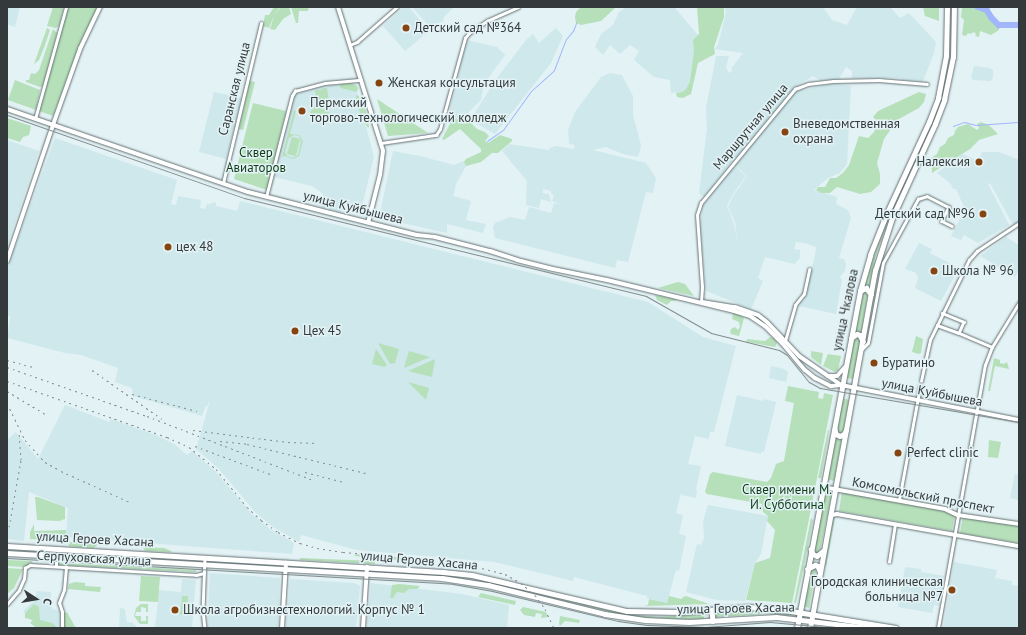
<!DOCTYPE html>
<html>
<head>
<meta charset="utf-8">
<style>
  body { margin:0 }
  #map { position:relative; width:1026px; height:635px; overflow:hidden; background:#e3f2f5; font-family:"PT Sans",sans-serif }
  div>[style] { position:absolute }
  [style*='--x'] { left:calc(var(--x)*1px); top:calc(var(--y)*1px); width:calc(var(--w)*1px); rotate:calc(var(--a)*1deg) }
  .built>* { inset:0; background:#cfe8ec }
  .green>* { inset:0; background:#b6e0b9 }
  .stream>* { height:1px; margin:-0.5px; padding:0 0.5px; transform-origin:0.5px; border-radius:0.5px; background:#a1b6fd }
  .river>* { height:5.5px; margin:-2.75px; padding:0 2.75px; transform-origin:2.75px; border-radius:2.75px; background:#a1b6fd }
  .roads { filter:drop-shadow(0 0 1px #647173) drop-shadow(0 0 1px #647173) }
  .minor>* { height:2.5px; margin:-1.25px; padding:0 1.25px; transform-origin:1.25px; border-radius:1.25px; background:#fff }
  .tertiary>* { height:3.5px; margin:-1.75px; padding:0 1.75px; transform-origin:1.75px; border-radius:1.75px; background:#fff }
  .secondary>* { height:4px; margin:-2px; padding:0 2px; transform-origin:2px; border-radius:2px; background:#fff }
  .primary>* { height:4.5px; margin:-2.25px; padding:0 2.25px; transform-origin:2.25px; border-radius:2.25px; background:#fff }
  .tram>* { height:1px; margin:-0.5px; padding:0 0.5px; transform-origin:0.5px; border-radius:0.5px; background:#848e90 }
  .rail>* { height:1px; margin-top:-0.5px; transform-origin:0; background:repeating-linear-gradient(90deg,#848e90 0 2px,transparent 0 6px) }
  .dots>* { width:11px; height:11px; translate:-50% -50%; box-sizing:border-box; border:2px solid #e3f2f5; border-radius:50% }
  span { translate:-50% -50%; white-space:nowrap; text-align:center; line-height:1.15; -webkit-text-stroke:3px #e3f2f5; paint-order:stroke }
  .poi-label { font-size:13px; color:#343a3b }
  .left { translate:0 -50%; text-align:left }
  .right { translate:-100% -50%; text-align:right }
  .street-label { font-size:13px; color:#343a3b }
  .park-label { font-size:13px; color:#0e3c17 }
  .frame { position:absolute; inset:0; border:8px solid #343a3b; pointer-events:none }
  .north { position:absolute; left:16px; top:579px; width:40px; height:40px; -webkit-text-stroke:3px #e3f2f5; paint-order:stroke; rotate:102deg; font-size:11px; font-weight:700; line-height:16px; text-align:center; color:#343a3b }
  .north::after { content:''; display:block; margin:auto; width:14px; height:18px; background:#343a3b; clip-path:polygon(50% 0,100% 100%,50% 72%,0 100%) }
</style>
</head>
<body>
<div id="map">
  <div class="built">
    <i style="clip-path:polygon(7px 7px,20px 7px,15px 27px,7px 24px)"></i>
    <i style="clip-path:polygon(404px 7px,409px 7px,429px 31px,405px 51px,383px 26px)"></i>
    <i style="clip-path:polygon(412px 7px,454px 7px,443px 18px,444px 21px,429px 26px)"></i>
    <i style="clip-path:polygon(627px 7px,674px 7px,698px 35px,690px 81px,686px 89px,682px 92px,671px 93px,670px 80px,654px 77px,634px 60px,639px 51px,630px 45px,620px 54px,610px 45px,603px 55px,595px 47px,601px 34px,613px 25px,619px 12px)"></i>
    <i style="clip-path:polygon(725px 7px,823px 7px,832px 20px,847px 25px,857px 7px,890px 7px,900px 18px,909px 13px,936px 42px,934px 53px,923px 81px,901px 80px,901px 78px,852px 78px,852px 71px,846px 67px,839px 79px,821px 81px,813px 76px,793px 88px,798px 91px,835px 83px,851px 86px,847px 164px,840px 173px,828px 178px,814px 190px,837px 197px,836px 204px,848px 210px,851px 218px,839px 258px,844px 259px,846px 264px,845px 271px,840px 277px,842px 280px,836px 314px,799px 306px,801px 300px,804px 300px,815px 255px,816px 247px,805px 243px,796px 242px,794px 249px,800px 250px,800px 258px,795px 264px,765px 257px,758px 278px,763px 281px,751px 309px,706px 291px,700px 225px,703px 204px,735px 166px,746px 176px,733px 194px,727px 206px,734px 224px,738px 243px,735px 222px,728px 207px,733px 196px,747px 176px,732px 162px,704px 197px,699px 193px,707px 128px,706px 108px,716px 56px,729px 56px,726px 67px,729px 73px,733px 70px,731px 69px,743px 53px,715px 49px,718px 45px,722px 29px,726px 12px)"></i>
    <i style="clip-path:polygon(556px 28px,563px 36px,551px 63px,495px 134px,470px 120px,497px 78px,526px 40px,533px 34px,539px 43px)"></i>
    <i style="clip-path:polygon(467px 40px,497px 47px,505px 55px,484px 84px,481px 100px,457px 124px,447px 121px)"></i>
    <i style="clip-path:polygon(974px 66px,990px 68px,993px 70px,993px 78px,990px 81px,973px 80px,971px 77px)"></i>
    <i style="clip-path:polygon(610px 73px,622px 75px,633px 96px,633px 115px,641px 145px,640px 150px,638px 157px,623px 154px,606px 147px,593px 150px,646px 163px,656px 178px,653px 193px,646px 192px,628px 262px,617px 260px,615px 268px,495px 238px,493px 227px,495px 223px,510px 217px,525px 220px,529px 207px,551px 213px,554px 203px,561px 204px,552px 201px,554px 195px,551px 194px,551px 191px,543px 189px,543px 193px,549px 194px,551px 202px,541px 199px,539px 208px,526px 205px,527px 181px,502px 151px,509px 144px,549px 150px,550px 148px,556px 146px,574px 149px,575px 145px,569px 144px,568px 130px,575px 112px,601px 77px)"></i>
    <i style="clip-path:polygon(331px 83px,356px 88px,374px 157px,362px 206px,344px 202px,341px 212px,321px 208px,323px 194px,312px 186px,274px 177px,294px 95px)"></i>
    <i style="clip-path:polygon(214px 92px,242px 98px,226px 159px,199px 152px)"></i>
    <i style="clip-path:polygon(55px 138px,177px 180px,171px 204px,176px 205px,178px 196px,201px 200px,200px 208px,205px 209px,207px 204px,211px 204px,212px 202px,216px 203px,216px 206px,237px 211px,240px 201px,648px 302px,703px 337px,736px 346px,714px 432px,710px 432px,709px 439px,695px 436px,688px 464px,701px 466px,696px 489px,697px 490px,696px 498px,682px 495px,681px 493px,676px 513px,683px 515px,679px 534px,686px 536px,679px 571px,676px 570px,667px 603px,647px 598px,647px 596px,574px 577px,573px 581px,494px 562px,357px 550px,301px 535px,299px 542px,273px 527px,256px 513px,218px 468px,196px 449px,210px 401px,207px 406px,205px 407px,202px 416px,133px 396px,132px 388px,115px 382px,118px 368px,81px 355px,65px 353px,7px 338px,10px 320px,10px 316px,7px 315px,7px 269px)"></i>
    <i style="clip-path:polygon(7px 140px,39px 151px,7px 247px)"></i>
    <i style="clip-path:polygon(393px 151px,420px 156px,454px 165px,464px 161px,466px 166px,456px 184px,450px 211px,453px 196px,471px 201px,466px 220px,486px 224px,483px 233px,447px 224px,447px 233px,379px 218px)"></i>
    <i style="clip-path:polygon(982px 152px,999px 152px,1019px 160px,1019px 221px,1015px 225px,1012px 223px,990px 183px,988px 184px,1009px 225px,978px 243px,964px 235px,961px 240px,951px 236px,965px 209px,956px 189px,953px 189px,951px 184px,937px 173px,962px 154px,978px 161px)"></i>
    <i style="clip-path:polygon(1006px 237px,1019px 245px,1019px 270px,1015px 277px,980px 256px)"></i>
    <i style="clip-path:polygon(919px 243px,932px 249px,930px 253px,959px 268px,941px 301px,915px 288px,918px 279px,916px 273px,905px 269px)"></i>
    <i style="clip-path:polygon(771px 366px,784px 369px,788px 372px,786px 382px,769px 378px)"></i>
    <i style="clip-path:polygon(737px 395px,763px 401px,764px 399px,776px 402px,764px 452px,761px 452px,761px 454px,725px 446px)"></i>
    <i style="clip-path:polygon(65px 405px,109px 422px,111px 419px,156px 435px,174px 444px,187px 455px,192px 451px,215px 471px,251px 513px,270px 529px,294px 543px,292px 554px,66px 537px,68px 508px,29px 492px,24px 541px,7px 539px,7px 440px,16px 432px,38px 459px)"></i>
    <i style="clip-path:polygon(1015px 474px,1019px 475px,1019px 500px,1010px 498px)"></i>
    <i style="clip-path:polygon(708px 505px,768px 516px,761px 554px,755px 563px,745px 601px,717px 600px,686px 592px,697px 544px,701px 545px,704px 538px,703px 521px)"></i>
    <i style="clip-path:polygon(954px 562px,997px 570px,995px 578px,1012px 581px,1012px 585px,1019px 586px,1019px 628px,943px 628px)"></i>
    <i style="clip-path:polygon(905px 567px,921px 569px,921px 572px,944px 576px,939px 606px,934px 605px,932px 613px,898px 607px)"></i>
    <i style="clip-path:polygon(210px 573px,280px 578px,278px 628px,207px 628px)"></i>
    <i style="clip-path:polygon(182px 579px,196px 580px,192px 628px,155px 628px,159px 590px,181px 592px)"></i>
    <i style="clip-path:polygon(290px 579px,354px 583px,360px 586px,356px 628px,286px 628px)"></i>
    <i style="clip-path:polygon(371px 583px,462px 594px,509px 605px,507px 628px,367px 628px)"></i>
    <i style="clip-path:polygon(36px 591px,51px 592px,50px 607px,52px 607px,52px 609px,61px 611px,60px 628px,38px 628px,23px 611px,36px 599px)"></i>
    <i style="clip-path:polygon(120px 608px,125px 609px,127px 622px,133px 623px,138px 628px,119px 628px)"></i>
  </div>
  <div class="green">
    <i style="clip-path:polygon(53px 7px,64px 7px,59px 26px,56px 28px,47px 26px)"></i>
    <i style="clip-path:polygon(67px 7px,98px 7px,74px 60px,53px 116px,39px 111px)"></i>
    <i style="clip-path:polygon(274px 7px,280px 7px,274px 15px,281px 7px,289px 7px,291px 14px,283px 19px,275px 30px,270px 29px,274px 16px,269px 28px,263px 26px,265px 15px,269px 15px)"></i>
    <i style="clip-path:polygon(291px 7px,309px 7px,308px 11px,299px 11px,298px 23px,296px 23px)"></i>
    <i style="clip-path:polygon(581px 7px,616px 7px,601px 21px,581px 25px,576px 23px,575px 17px,576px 12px)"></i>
    <i style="clip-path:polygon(697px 7px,724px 7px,724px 17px,714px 47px,715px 54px,698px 63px,691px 94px,683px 98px,677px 97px,676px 93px,682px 92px,686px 89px,690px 81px,694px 51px,693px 40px,699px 34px)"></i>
    <i style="clip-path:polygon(923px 7px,939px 7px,939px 21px,925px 16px)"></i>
    <i style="clip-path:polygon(962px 7px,977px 7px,986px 11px,999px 28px,999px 30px,991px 35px,980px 31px,979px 37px,975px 36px,976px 34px,974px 32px,970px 34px,968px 33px,966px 36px,962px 35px,964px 20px,961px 17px)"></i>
    <i style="clip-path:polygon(47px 28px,50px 30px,45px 45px,39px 60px,34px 64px)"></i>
    <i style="clip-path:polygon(53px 29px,57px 33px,43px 86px,40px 87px,26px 82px,26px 80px,29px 80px,31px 73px,35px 74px,39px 70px)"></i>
    <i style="clip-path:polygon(15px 80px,40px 90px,36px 110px,8px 100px)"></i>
    <i style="clip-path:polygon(250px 81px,255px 82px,243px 130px,239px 129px)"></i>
    <i style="clip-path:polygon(350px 83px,356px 85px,358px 88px,357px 92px,341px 88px,339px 86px,341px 84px)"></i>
    <i style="clip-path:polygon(324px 88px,327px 88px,329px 101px,322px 109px,329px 111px,330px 117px,328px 120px,313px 122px,310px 112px,317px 104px,315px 90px,321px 90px)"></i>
    <i style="clip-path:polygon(919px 92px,926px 94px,924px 102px,919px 108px,897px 120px,884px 139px,877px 163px,880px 174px,880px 184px,871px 192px,860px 194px,837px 187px,830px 193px,821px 193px,816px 190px,818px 187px,825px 187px,830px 178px,836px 178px,843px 173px,849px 165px,859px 136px,868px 138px,874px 132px,878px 122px,873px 117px,878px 111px)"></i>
    <i style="clip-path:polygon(358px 95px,366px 111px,369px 127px,368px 128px,361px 117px,356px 100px,356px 96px)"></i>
    <i style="clip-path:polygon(377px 99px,428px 133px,388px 136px)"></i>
    <i style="clip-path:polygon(253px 103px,286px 111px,267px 190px,234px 179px)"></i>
    <i style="clip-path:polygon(evenodd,294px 110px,296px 111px,290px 134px,299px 135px,303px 141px,299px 156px,293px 159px,285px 156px,282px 157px,294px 110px,294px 135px,299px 136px,301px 141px,298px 155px,293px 158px,287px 156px,285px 152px,289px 138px,294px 135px)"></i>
    <i style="clip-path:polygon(7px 118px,31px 126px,29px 135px,23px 137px,20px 142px,7px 138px)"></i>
    <i style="clip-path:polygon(454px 119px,469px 121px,477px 129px,485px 132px,489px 136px,485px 141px,488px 143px,500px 135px,512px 139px,512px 141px,498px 153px,492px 153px,481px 162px,466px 166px,464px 162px,466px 159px,481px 152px,481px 149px,460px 129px,444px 140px,442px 139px,451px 122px)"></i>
    <i style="clip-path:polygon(981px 122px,989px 125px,998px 134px,979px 140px,970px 149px,932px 173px,931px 158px,937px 154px,940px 147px,945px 144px,948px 138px,954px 135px,955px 131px,958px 127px,968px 124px,977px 130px,979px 128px,977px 124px)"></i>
    <i style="clip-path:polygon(292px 137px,300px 139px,296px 156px,287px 154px)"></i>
    <i style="clip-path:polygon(889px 216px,876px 255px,869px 287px,864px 287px,877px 246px)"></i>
    <i style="clip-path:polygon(678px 282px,685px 284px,694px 296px,658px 288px)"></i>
    <i style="clip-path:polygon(864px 290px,868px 292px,861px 333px,854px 332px)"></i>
    <i style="clip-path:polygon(655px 295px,675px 299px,676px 301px,671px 301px,667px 305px,657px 300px)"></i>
    <i style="clip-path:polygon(733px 313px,737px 313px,744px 318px,739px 336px,731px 334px,730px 332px,731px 329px,735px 327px,738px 330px,740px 327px,739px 322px,732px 319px)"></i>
    <i style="clip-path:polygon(857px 336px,860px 340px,854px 379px,847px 378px,853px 338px)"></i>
    <i style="clip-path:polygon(916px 336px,923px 339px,921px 353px,919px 354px,912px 352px)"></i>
    <i style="clip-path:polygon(770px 337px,774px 338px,777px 343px,775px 347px,746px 342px,747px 339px,765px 341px)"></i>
    <i style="clip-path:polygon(378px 343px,399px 349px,395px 363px,390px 364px)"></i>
    <i style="clip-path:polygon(376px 349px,387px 365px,385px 367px,372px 364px)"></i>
    <i style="clip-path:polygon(409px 351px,430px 357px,404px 368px)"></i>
    <i style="clip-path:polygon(811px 351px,823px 353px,821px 365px,811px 357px)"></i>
    <i style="clip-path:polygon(828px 354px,841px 356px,838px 370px,835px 372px,823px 366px)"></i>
    <i style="clip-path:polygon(994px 358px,1000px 360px,1000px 363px,1004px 364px,1007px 362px,1009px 369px,995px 366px,990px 391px,988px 391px)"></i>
    <i style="clip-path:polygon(435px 359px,432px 377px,408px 371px)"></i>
    <i style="clip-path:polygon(408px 382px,429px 388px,426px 400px)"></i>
    <i style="clip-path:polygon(788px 386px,819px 392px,818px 398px,823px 399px,824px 393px,833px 395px,809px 519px,792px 603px,746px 600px,755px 563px,770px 558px,775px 530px,767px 521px,768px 516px,763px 512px,762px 504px,707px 494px,705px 492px,710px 474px,713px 472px,767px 482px,771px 478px,776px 464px,784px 461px,794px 403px,785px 401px)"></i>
    <i style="clip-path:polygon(842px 398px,849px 400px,843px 431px,841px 434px,836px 430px)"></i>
    <i style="clip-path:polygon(828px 430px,829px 430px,828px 439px,821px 478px,818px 478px)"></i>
    <i style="clip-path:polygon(835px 437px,842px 438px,834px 481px,827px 479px)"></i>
    <i style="clip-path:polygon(989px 440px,1001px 442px,998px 458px,988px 457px)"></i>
    <i style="clip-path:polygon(842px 491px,942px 509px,955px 514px,952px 531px,839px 511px)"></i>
    <i style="clip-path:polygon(827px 492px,831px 497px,820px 551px,817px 554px,813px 552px,824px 495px)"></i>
    <i style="clip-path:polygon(35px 497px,38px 497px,65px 507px,65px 519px,59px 521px,37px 520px)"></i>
    <i style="clip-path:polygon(963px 516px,1019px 526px,1019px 543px,960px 533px)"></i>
    <i style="clip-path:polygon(835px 517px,826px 567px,824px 560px,832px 519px)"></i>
    <i style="clip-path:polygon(811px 518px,813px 520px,806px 557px,796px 603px,794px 603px)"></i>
    <i style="clip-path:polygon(34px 524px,34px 531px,66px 530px,66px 541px,30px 539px,30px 532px)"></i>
    <i style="clip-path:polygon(68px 542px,97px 544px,97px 545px,94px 548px,75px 547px,69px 546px)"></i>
    <i style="clip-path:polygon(143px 547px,164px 548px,171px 551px,171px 552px,145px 551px)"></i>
    <i style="clip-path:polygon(51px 551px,196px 560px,60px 553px)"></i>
    <i style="clip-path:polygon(356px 554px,410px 558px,419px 560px,411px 561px,354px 556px)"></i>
    <i style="clip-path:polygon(299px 558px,375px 561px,375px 564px,301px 560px)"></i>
    <i style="clip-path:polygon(64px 559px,135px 563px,196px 567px,58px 560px)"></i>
    <i style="clip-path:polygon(7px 560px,32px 561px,32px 563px,24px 567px,7px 566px)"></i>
    <i style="clip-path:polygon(57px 563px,196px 570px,196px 572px,58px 565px)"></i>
    <i style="clip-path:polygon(7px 568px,23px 569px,14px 588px,7px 594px)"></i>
    <i style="clip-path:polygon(814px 568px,816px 571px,809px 608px,802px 606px,809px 569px)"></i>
    <i style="clip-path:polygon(141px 576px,160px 577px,158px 602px,139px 601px)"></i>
    <i style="clip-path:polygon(75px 582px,85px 583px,85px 586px,101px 587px,100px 592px,68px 589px,69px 584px)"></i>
    <i style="clip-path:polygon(399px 584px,409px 585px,420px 586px,417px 589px,409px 589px,404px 593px,397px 592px,393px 598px,390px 598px,392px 585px)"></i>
    <i style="clip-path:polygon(533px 592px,624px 614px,658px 617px,704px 614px,704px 619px,653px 619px,625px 616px)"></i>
    <i style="clip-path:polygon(481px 593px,516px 601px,515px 605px,478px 597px)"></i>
    <i style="clip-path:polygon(182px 596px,188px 596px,187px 615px,179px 614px,179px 609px,181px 609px)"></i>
    <i style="clip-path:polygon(669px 596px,681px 599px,685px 596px,689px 597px,709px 604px,644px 606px,648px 605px,649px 599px,667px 603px)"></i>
    <i style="clip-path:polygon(34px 604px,39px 607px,40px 620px,52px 623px,58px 628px,37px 628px,30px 623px,33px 620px,25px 618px,25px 613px)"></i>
    <i style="clip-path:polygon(141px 604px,148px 604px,148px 612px,146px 612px,146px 608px,141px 607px,141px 612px,136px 612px,135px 616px,141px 616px,141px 621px,146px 621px,146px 616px,148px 616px,148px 624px,140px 624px,134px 616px,136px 608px)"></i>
    <i style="clip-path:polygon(523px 607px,546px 612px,548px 617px,541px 618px,542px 614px,536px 613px,535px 617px,524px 615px,520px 610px)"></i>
    <i style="clip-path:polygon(751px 610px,790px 613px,790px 615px,764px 614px,715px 617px,716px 612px)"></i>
    <i style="clip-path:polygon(67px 612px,73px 623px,76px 628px,64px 628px,64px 613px)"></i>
    <i style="clip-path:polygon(560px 616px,580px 620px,579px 623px,565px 621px,560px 626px,559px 624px)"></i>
  </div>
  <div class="stream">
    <i style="--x:953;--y:126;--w:12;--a:-20"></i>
    <i style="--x:964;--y:122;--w:12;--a:14"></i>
    <i style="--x:976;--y:125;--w:43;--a:-4"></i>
    <i style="--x:487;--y:141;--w:19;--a:-35"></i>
    <i style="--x:503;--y:130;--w:48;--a:-54.3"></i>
    <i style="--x:531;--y:91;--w:31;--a:-42"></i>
    <i style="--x:554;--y:70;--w:33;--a:-69"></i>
    <i style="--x:566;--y:39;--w:11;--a:-49"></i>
    <i style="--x:573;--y:31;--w:9;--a:-69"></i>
  </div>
  <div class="river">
    <i style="--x:978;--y:7;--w:9;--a:18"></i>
    <i style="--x:987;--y:10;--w:9;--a:58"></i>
    <i style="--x:992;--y:18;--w:10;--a:45"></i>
    <i style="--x:999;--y:25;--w:20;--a:0"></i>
  </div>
  <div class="roads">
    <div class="minor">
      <i style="--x:350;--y:45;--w:8;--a:-23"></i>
      <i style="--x:357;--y:42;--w:53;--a:-41.2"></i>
      <i style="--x:35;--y:119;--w:116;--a:-74.5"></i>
      <i style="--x:381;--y:143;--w:56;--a:-8.3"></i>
      <i style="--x:436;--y:135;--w:7;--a:-56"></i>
      <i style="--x:440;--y:129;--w:94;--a:-74.6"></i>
      <i style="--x:465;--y:38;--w:6;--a:-51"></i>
      <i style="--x:469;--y:33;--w:22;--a:-34"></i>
      <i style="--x:487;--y:21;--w:34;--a:-24"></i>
      <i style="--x:223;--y:183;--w:164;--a:-76.6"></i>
      <i style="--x:266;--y:197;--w:104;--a:-75.6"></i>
      <i style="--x:292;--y:96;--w:6;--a:-59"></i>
      <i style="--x:295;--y:91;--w:31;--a:-15"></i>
      <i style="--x:325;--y:83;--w:36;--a:-5"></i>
      <i style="--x:701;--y:302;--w:15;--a:-86"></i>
      <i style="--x:702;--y:287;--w:72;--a:-94"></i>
      <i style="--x:697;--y:215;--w:13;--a:-72"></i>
      <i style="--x:701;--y:203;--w:148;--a:-50.5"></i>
      <i style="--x:795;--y:89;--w:14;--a:-21"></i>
      <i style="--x:808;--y:84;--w:25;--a:-7"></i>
      <i style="--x:833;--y:81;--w:46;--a:-1.2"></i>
      <i style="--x:879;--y:80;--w:48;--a:4.8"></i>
      <i style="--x:942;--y:313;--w:24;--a:22"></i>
      <i style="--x:964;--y:322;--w:12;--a:114"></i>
      <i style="--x:959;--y:333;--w:36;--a:23"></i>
      <i style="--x:937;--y:325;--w:23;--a:20"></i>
      <i style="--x:785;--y:341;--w:37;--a:-74"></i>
      <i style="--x:795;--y:305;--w:14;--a:-51"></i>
      <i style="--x:804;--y:294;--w:25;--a:-78"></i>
      <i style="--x:862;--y:349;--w:8;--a:-45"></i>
      <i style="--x:868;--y:343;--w:81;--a:-79.4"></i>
      <i style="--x:883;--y:263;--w:73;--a:-61.3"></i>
      <i style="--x:918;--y:199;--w:9;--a:-18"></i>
      <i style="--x:927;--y:196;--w:25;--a:27"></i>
      <i style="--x:949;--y:207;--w:16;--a:117"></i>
      <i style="--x:942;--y:221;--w:11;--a:27"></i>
      <i style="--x:921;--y:381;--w:42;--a:-77.6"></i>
      <i style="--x:930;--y:340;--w:89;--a:-64"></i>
      <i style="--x:969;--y:260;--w:12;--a:-48"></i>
      <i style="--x:977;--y:251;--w:50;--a:-33.7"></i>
      <i style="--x:899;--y:500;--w:115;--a:-79.5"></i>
      <i style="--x:205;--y:558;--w:52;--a:92.2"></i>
      <i style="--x:203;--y:610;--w:18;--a:84"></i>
      <i style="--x:889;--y:562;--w:38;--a:-81"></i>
      <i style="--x:56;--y:566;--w:10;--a:-90"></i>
      <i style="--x:7;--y:604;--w:18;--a:-49"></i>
      <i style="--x:19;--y:590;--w:12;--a:-66"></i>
      <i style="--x:24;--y:579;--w:11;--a:-85"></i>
      <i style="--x:25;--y:568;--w:6;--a:-31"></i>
      <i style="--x:30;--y:565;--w:166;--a:3.4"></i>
      <i style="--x:196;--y:575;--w:8;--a:-14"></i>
      <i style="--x:62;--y:628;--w:16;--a:-90"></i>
      <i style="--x:62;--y:612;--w:9;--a:-108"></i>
      <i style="--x:59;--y:603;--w:14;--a:-69"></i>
      <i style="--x:64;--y:590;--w:23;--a:-85"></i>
      <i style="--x:938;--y:628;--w:267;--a:-79.9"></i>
      <i style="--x:985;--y:365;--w:19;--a:-69"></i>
      <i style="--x:992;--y:347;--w:52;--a:-58.5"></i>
    </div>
    <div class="tertiary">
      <i style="--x:53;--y:125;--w:81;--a:-70.4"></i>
      <i style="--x:80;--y:49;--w:47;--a:-64.5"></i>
      <i style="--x:823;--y:487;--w:124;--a:10.2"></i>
      <i style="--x:945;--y:509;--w:14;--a:25"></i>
      <i style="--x:958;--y:515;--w:62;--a:8.4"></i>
      <i style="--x:830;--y:518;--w:4;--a:-56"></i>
      <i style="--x:832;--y:515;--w:5;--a:-11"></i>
      <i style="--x:837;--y:514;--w:185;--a:10"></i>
      <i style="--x:282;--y:628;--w:65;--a:-86.5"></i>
      <i style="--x:363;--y:628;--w:61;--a:-86.2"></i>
    </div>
    <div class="secondary">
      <i style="--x:338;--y:7;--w:151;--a:72.6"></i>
      <i style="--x:383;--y:151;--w:24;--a:97"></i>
      <i style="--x:380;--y:175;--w:49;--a:104"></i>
      <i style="--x:7;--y:109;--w:255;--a:19"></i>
      <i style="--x:248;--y:192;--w:174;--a:14.3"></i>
      <i style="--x:417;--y:235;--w:18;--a:6"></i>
      <i style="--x:435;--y:237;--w:57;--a:14.3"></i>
      <i style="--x:490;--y:251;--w:28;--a:18"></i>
      <i style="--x:517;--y:260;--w:37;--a:14"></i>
      <i style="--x:553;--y:269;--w:55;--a:11.5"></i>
      <i style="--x:607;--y:280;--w:131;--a:13.7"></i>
      <i style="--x:734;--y:311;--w:17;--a:17"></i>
      <i style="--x:750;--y:316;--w:18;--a:34"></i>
      <i style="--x:765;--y:326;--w:24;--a:45"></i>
      <i style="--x:782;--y:343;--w:35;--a:50"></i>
      <i style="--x:805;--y:370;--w:13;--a:39"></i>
      <i style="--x:815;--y:378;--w:18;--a:27"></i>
      <i style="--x:831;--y:386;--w:10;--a:-6"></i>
      <i style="--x:841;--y:385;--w:181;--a:11.1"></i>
      <i style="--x:7;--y:261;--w:144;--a:-71.3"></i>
      <i style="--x:702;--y:302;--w:33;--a:9"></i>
      <i style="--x:735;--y:307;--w:24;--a:19"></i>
      <i style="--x:758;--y:315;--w:11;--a:38"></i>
      <i style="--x:767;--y:322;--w:47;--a:46.7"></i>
      <i style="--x:799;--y:356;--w:51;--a:34.6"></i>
      <i style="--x:828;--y:376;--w:9;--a:0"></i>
      <i style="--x:837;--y:376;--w:12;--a:-48"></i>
    </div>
    <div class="primary">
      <i style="--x:860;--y:291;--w:7;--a:-27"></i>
      <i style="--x:866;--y:288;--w:8;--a:50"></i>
      <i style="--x:851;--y:338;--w:7;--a:-34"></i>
      <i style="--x:857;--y:334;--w:3;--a:18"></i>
      <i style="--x:860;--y:335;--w:7;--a:63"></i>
      <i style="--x:835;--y:429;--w:5;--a:79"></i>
      <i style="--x:836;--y:434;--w:4;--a:27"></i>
      <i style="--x:840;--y:436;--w:4;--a:-27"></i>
      <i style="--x:844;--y:434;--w:4;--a:-63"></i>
      <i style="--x:7;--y:546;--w:437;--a:3.4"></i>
      <i style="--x:443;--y:572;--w:29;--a:6"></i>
      <i style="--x:472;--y:575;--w:159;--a:13.1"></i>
      <i style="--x:627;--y:611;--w:53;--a:1.1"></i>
      <i style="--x:680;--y:612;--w:70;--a:-4.1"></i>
      <i style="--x:750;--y:607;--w:41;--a:5.6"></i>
      <i style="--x:791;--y:611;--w:106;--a:9.2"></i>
      <i style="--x:811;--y:549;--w:5;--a:68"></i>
      <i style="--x:813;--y:554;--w:4;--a:27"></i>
      <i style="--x:817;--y:556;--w:8;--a:-40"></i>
      <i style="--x:7;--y:553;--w:436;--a:3.3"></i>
      <i style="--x:442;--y:578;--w:47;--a:8.7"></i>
      <i style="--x:488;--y:585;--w:121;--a:13.9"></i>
      <i style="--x:605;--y:614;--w:40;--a:8.5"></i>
      <i style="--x:645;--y:620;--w:44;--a:2.6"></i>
      <i style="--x:689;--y:622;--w:87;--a:-3.3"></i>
      <i style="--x:776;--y:617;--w:95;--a:6.7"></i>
      <i style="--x:807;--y:569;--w:9;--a:-27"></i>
      <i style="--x:815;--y:565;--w:3;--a:18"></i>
      <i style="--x:818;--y:566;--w:5;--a:68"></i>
      <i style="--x:712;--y:610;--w:11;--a:85"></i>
      <i style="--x:797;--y:628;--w:343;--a:-79.4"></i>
      <i style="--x:860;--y:291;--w:37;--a:-74"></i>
      <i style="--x:870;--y:255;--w:43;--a:-68.2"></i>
      <i style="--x:886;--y:215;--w:102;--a:-65.2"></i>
      <i style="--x:929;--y:122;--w:26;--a:-69"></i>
      <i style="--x:938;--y:98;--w:43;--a:-79.2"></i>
      <i style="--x:946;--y:56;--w:49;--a:-88.8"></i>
      <i style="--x:810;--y:628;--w:363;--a:-79.7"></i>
      <i style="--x:875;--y:271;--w:56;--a:-72.2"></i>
      <i style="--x:892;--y:218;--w:103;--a:-65.4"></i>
      <i style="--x:935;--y:124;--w:26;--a:-69"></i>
      <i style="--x:944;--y:100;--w:44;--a:-78.2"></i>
      <i style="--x:953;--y:57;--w:50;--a:-88.9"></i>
    </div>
  </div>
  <div class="tram">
    <i style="--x:7;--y:115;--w:251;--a:19.3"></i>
    <i style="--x:244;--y:198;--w:414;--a:13.7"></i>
    <i style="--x:646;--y:296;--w:75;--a:29.6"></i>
    <i style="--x:711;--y:333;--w:70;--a:14"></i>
    <i style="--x:779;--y:350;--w:9;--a:32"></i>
    <i style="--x:787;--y:355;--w:35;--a:51"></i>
    <i style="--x:809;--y:382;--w:13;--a:29"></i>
    <i style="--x:820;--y:388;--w:202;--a:9.7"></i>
    <i style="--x:7;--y:558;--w:447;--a:3.3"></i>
    <i style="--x:453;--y:584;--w:40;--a:10"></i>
    <i style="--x:492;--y:591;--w:130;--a:13.4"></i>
    <i style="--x:618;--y:621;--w:29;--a:8"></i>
    <i style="--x:647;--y:625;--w:58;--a:2"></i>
    <i style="--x:705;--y:627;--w:65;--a:-4.4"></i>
    <i style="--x:770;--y:622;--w:66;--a:5.2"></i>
  </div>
  <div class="rail">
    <i style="--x:7;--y:360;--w:28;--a:15"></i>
    <i style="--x:7;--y:367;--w:148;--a:19.3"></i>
    <i style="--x:147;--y:416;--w:178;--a:21.1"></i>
    <i style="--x:92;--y:370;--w:85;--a:35"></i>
    <i style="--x:7;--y:381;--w:170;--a:19.3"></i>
    <i style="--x:167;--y:437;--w:24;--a:24"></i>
    <i style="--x:189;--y:447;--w:35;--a:39"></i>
    <i style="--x:216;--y:469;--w:49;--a:50.8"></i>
    <i style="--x:247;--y:507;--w:19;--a:43"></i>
    <i style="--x:261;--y:520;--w:21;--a:35"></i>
    <i style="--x:278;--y:532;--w:25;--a:27"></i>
    <i style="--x:300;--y:543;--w:18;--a:16"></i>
    <i style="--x:317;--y:548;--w:26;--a:9"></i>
    <i style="--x:343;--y:552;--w:110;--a:4.7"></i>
    <i style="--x:453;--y:561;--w:54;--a:14"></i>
    <i style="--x:505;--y:574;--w:18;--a:29"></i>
    <i style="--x:521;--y:583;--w:18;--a:41"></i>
    <i style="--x:535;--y:595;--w:17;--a:54"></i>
    <i style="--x:545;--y:609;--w:21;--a:65"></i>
    <i style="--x:7;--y:391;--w:44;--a:31.2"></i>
    <i style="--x:132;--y:394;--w:67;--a:14.7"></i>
    <i style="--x:7;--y:403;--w:41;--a:64.1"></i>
    <i style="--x:25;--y:440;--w:30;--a:48"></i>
    <i style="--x:45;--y:462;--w:18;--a:29"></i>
    <i style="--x:61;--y:471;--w:78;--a:24.3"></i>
    <i style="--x:193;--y:430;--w:96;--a:7.2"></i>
    <i style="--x:288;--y:442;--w:30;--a:2"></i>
    <i style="--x:220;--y:441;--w:27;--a:6"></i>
    <i style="--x:247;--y:444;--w:122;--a:13.7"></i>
    <i style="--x:195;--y:446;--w:83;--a:20.4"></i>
    <i style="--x:305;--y:472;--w:40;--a:14.4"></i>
    <i style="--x:9;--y:527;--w:68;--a:-79.8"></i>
    <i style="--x:21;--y:460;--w:26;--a:-94"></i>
  </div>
  <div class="dots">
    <i style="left:406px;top:28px;background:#864510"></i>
    <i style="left:379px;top:83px;background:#864510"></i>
    <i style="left:302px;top:111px;background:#864510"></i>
    <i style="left:785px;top:132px;background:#864510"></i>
    <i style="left:979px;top:162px;background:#864510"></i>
    <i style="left:983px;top:214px;background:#864510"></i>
    <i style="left:168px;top:247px;background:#864510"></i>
    <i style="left:934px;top:271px;background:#864510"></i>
    <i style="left:295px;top:331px;background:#864510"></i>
    <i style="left:874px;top:363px;background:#864510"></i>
    <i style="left:898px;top:453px;background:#864510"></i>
    <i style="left:952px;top:590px;background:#864510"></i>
    <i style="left:175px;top:610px;background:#864510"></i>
  </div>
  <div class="poi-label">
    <span class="left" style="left:414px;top:28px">Детский сад №364</span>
    <span class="left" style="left:388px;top:83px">Женская консультация</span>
    <span class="left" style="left:310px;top:111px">Пермский<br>торгово-технологический колледж</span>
    <span class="left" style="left:793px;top:132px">Вневедомственная<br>охрана</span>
    <span class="right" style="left:970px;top:162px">Налексия</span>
    <span class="right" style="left:975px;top:214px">Детский сад №96</span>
    <span class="left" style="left:176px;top:247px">цех 48</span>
    <span class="left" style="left:942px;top:271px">Школа № 96</span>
    <span class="left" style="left:303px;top:331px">Цех 45</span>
    <span class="left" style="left:882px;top:363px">Буратино</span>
    <span class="left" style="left:907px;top:453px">Perfect clinic</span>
    <span class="right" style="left:943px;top:590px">Городская клиническая<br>больница №7</span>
    <span class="left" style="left:183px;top:610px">Школа агробизнестехнологий. Корпус № 1</span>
  </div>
  <div class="street-label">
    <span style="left:235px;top:89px;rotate:-76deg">Саранская улица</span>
    <span style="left:751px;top:127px;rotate:-50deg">Маршрутная улица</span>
    <span style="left:353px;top:208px;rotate:14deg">улица Куйбышева</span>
    <span style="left:846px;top:310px;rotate:-78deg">улица Чкалова</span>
    <span style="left:932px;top:393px;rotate:11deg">улица Куйбышева</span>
    <span style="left:923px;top:496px;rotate:11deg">Комсомольский проспект</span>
    <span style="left:95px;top:540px;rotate:3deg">улица Героев Хасана</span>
    <span style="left:94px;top:559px;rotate:3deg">Серпуховская улица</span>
    <span style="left:419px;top:561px;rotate:5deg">улица Героев Хасана</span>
    <span style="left:736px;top:609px;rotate:-1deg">улица Героев Хасана</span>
  </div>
  <div class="park-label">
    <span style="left:256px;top:161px">Сквер<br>Авиаторов</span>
    <span style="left:787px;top:498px">Сквер имени М.<br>И. Субботина</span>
  </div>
  <div class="frame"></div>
  <div class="north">С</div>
</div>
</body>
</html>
